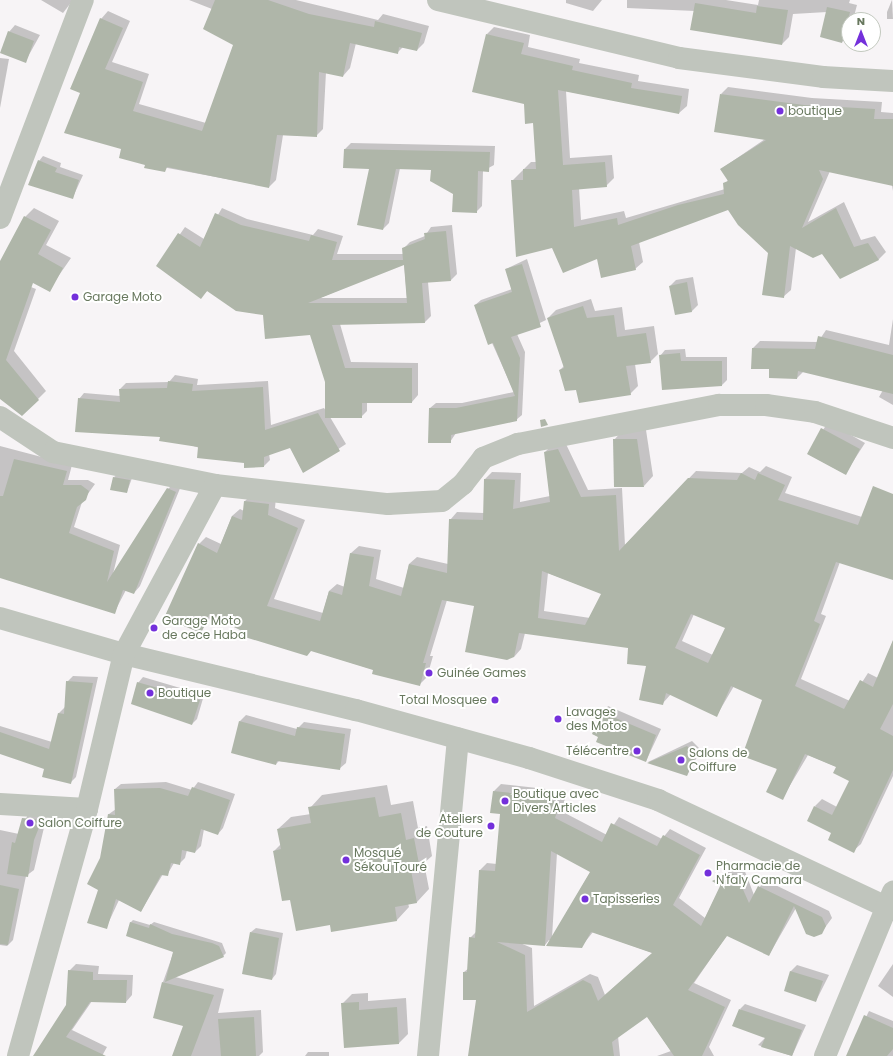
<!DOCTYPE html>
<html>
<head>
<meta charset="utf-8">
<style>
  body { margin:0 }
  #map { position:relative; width:893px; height:1056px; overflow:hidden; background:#f7f4f6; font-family:Poppins,sans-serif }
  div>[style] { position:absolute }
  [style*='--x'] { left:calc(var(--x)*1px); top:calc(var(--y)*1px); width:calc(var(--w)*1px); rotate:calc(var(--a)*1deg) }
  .shadow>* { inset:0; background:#0003 }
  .building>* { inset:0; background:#afb6a9 }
  .minor>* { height:22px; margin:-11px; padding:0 11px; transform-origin:11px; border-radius:11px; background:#c0c5bd }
  .dots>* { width:11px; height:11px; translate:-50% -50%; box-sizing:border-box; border:2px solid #fff; border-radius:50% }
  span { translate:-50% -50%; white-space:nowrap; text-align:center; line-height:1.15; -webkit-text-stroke:4px #fff; paint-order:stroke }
  .poi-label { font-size:12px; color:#68785e }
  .left { translate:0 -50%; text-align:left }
  .right { translate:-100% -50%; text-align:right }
  .north { position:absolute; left:841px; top:12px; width:40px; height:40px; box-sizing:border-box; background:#fff; border:1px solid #c3c9bf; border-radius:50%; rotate:0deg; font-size:11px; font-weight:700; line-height:16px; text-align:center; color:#68785e }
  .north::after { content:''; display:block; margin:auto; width:14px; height:18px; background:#7430db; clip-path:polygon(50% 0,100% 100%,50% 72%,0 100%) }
</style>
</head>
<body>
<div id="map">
  <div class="shadow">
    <i style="clip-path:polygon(41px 0,73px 0,63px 13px)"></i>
    <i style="clip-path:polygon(189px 0,296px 0,378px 20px,383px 14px,429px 26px,424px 43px,417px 50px,403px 47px,397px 53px,356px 43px,350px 68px,343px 76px,326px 72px,323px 129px,316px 136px,283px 135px,276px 180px,269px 187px,146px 164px,123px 149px,81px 93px,101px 19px,108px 11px,130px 21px,112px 62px,149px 74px,139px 104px,206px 123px,234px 44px,212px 9px)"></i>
    <i style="clip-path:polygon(566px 0,602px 0,593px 11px,566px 3px)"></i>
    <i style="clip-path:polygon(627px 0,726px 0,758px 5px,759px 0,850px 0,849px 3px,857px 5px,853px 20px,849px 20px,849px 35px,842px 42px,827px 12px,793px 14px,789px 37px,782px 44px,695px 11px,627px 8px)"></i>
    <i style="clip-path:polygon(892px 0,893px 19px,887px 19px,887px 12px)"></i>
    <i style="clip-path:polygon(15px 25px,40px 35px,25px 62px,9px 32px)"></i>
    <i style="clip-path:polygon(494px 27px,530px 35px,528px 47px,580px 59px,579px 63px,639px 75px,638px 81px,689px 89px,687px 106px,679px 113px,566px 91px,570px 158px,612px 155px,614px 178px,606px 186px,579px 188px,581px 220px,624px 211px,626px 218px,725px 189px,728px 179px,721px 169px,765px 139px,721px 94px,728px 87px,812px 98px,882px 102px,881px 112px,893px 113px,893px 191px,892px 185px,830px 171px,808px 222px,844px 202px,861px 240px,875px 236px,886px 252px,878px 260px,796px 248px,791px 290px,783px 297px,769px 252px,729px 208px,639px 242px,643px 262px,635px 269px,553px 247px,512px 181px,531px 162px,537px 162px,534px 122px,487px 34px)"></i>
    <i style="clip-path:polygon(0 58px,9px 59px,0 108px)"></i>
    <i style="clip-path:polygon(351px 143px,495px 146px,494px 165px,483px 171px,482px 206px,476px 212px,432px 169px,400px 168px,389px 223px,383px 229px,370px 168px,344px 167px,345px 149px)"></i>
    <i style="clip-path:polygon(43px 156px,61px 163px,60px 167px,83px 175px,73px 197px,39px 161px)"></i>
    <i style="clip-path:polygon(34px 208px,59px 221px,46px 245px,71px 258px,55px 281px,3px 257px,25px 217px)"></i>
    <i style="clip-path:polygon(evenodd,222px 208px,247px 219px,313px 235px,318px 229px,343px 236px,337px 254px,404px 254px,403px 249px,410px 242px,425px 236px,431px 227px,452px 225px,457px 274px,451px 280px,428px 282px,431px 316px,425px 322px,340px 324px,351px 362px,418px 363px,418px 395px,412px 402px,367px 402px,367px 411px,361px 417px,330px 417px,346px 444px,303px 472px,290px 447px,269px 454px,270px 460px,264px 466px,245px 462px,161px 436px,79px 399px,84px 393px,120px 396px,120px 389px,126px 383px,169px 382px,175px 375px,198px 379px,197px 385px,268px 381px,271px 425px,324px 408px,326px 411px,326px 382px,311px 334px,208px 290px,201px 297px,158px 266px,185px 227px,204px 239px,222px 208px,404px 263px,407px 298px,320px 298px,404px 263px)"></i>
    <i style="clip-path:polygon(527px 259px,546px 320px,517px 334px,525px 352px,522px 415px,516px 420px,456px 433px,450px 442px,430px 408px,436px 403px,462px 403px,514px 392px,475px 305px,481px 300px,512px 289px,506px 269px)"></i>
    <i style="clip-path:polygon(0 275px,36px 289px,14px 351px,46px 391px,22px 415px,0 395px)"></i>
    <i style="clip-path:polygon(693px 277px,698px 305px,692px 311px,676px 314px,670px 286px,676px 280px)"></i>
    <i style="clip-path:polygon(591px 299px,595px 311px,622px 307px,625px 330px,654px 326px,658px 354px,650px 362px,635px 364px,638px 386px,630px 394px,576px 389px,560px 370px,564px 366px,548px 318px,556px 310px)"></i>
    <i style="clip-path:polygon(893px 319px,893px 405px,879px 397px,883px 390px,804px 371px,797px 378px,770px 368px,753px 348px,760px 341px,818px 342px,826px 330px,889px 345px)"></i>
    <i style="clip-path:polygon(685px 349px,686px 357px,727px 357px,727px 380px,722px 385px,660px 356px,665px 350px)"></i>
    <i style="clip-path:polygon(828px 422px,865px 443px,845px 474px,808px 454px)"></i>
    <i style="clip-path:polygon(623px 430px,646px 430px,653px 476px,644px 486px,614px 440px)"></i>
    <i style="clip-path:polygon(evenodd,565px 442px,588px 490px,622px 488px,625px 545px,696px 471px,742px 473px,749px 467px,760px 472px,766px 466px,792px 477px,785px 493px,862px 517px,893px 515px,893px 579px,840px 562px,821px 614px,826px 616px,801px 679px,850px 701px,868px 673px,878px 678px,893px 641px,893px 776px,861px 844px,853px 851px,832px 832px,815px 806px,822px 799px,837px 807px,850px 781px,837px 767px,808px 755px,782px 799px,764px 700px,734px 686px,717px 715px,671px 694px,663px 703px,648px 665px,629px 647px,525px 633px,521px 649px,514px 657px,475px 605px,447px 600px,430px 656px,433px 656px,427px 677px,420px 684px,242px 629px,212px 615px,201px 632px,199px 544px,206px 537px,221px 544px,232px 516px,240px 509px,244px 511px,245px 501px,252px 494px,276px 497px,275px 508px,305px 520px,274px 599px,323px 613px,329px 591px,337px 584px,345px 587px,351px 553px,359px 546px,381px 550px,376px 579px,404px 588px,409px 564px,417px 557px,448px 564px,450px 520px,457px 512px,484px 513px,485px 479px,492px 472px,521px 473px,520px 502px,550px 496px,545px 452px,552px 445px,565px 442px,548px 573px,603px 594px,590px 618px,544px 611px,548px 573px,565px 442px,694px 614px,726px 627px,713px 655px,682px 641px,694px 614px)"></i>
    <i style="clip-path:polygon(0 446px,72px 465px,68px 480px,88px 480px,95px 484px,82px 502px,74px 527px,120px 545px,113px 574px,168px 489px,174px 483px,181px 486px,140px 586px,134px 593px,126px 590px,114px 613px,0 576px)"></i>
    <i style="clip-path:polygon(117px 475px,132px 478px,127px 492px,114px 477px)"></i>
    <i style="clip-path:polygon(73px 676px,98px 677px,76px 777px,70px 783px,46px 768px,0 753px,0 726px,52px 742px,59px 713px,65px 707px,67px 682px)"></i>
    <i style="clip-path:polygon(143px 677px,204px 695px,197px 719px,192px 724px,138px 683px)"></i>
    <i style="clip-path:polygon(608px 706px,661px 729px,646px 761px,593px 734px)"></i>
    <i style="clip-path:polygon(246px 715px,297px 729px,304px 722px,351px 729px,346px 763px,339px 769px,279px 761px,276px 764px,232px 752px,240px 721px)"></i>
    <i style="clip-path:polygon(692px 741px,701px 750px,687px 775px,648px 762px)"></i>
    <i style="clip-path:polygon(166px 782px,192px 790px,198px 782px,235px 794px,223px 828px,218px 834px,204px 829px,201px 846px,195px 852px,187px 850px,185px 858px,179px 864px,174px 863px,167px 875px,163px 874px,141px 911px,119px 900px,106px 928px,100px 890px,101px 858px,109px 814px,116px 809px,115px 789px,121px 784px)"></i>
    <i style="clip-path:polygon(evenodd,501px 784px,546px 789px,566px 796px,561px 811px,607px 835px,619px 817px,662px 839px,670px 829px,706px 848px,679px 898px,705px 918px,721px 886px,713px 881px,737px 867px,744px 869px,754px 895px,765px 880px,829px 911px,832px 918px,821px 933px,796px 908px,769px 955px,727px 935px,694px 983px,731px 1000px,709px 1047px,714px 1056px,657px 1056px,671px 1051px,647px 1016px,618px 1036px,620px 1056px,469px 1056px,477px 999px,464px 972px,469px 968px,470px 938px,477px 931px,480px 870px,487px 863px,497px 864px,501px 813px,494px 791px,501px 784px,557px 853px,591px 871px,552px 938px,557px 853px,501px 784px,593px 932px,653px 953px,605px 995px,598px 977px,590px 974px,534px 1006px,532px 948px,520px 943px,545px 945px,549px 940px,581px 947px,593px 932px)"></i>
    <i style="clip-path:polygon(387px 785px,391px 805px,413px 801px,418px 828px,427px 826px,432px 856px,424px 863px,429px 889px,417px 902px,408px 903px,409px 907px,397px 920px,332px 931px,330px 924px,291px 899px,274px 851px,281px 844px,278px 829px,291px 817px,311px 814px,310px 808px,322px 795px)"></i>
    <i style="clip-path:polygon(29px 812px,47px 815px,34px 870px,26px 876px,13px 940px,7px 946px,0 945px,0 830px,19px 834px)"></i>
    <i style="clip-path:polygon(133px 920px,150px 925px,154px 922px,222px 943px,226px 953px,223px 956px,175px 977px,224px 989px,218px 1013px,261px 1010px,263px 1052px,259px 1056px,173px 1056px,185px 1025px,163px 982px,174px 951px,130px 923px)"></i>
    <i style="clip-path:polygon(256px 928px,283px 933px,276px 974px,272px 979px,251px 932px)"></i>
    <i style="clip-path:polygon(76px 964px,99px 966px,98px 974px,133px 975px,132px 995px,126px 1002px,92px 1001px,72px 1030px,107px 1047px,102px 1056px,39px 1056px,67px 1006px,69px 971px)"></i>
    <i style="clip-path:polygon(893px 964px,893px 997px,878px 986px)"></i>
    <i style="clip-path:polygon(797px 965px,829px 975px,816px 1001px,785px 990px,791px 971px)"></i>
    <i style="clip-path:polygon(368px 993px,368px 1001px,406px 998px,408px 1034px,399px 1043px,345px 1047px,342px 1004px,352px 994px)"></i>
    <i style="clip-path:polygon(745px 1004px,806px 1025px,792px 1056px,758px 1045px,766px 1037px,740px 1009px)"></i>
    <i style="clip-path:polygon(869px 1011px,893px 1021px,893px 1056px,847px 1056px)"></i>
    <i style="clip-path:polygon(308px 1052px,329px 1052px,329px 1056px,305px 1056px)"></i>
  </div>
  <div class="building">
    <i style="clip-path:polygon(215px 0,268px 0,309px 14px,374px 27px,375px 21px,422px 33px,417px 51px,399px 47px,398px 54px,350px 43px,343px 77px,319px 72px,317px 137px,277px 135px,269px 188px,167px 167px,165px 172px,144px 168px,145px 165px,119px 158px,121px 149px,64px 133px,80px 93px,70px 89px,100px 18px,123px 28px,105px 69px,143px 82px,133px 111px,202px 131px,233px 45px,203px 29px)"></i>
    <i style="clip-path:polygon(695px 3px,756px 13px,757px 6px,788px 10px,782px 45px,690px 30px)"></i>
    <i style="clip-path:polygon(827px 7px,850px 12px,842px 43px,820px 37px)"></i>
    <i style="clip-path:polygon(8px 31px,34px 41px,26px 63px,0 53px)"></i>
    <i style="clip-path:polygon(486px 34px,524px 43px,521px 54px,573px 66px,572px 70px,632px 83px,631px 88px,682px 96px,679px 114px,558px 90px,563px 165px,605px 162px,607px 187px,572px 190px,574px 227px,617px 218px,618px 225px,678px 205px,724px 194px,723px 183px,728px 181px,720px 169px,766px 140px,714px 132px,720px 94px,804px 105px,875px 109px,874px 119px,893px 119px,893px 186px,819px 170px,823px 179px,802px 228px,836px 208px,854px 247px,868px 243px,879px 260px,840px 279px,822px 254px,813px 258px,790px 246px,784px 298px,762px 295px,768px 253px,738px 225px,728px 210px,631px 246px,636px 270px,601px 278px,597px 259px,563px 273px,552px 248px,516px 257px,511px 180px,523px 180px,523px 169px,536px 169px,533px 123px,525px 124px,524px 104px,472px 92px)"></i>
    <i style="clip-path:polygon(344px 149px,490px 152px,489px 172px,478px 171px,477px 213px,452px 212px,453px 194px,430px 181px,431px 170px,396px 169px,383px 230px,357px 225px,369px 169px,343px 168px)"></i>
    <i style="clip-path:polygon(38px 160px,57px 168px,55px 172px,79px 180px,73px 199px,28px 185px)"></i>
    <i style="clip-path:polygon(evenodd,215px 213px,241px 225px,309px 241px,311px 235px,337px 242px,332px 260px,403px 260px,402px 248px,425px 239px,424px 233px,446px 231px,451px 281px,422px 283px,425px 323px,332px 325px,345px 368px,412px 368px,412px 403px,362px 403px,362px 418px,325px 418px,325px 382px,310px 335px,265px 339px,263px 315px,236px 311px,207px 291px,201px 299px,156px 266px,178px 233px,200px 247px,215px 213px,404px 265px,407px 303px,308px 303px,404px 265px)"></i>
    <i style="clip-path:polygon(24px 216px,51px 230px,38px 254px,63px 268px,50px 292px,33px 283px,6px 360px,39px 400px,22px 416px,0 399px,0 261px)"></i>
    <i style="clip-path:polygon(522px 264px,541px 327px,511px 337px,520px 358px,517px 421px,451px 435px,451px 443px,428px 443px,429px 408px,456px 408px,515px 396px,493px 343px,488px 345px,474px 305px,512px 292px,505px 269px)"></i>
    <i style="clip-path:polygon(687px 282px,692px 312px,675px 315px,669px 286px)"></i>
    <i style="clip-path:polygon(583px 306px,587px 318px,614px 315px,617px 337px,646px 333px,651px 363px,626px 366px,631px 395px,579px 403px,576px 390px,565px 391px,559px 370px,564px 368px,547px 318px)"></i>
    <i style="clip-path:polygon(818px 336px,893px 355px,893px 394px,798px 371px,797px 379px,769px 378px,769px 369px,751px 369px,752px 348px,815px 349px)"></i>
    <i style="clip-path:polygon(680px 353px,681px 361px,722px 361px,722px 386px,662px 390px,659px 355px)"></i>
    <i style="clip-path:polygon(168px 381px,193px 384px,192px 391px,263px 387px,265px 430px,318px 413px,340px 451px,303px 473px,290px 448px,264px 457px,264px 467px,244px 468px,244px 463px,197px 458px,198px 447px,159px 441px,160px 437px,75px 432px,78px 398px,120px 402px,119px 389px,167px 388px)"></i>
    <i style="clip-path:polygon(545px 419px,548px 425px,541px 427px,540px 420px)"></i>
    <i style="clip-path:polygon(821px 428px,860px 449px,846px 475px,807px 454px)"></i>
    <i style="clip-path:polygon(613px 439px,637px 439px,644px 487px,614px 487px)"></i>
    <i style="clip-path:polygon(evenodd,558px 449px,581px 497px,616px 495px,619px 551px,688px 478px,737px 480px,741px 473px,755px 480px,758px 473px,785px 485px,778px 500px,858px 525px,873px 486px,893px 494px,893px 580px,836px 562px,814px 621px,820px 624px,795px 686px,844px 709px,860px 680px,873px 687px,893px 640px,893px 704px,880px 729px,893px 736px,893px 770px,854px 853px,828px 840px,831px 833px,807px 821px,814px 806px,832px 815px,849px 781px,833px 773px,836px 767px,805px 754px,783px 800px,766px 792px,777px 769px,742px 756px,762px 700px,731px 686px,717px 717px,666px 693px,663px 705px,639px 700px,646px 666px,627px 664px,628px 648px,519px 633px,514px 657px,507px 660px,465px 652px,474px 606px,442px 600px,423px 663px,426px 663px,420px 686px,372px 674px,373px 670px,311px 651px,307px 656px,238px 635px,240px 630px,209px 615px,201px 633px,164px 618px,198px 543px,217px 553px,232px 516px,242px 520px,244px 501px,269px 504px,268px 515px,298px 528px,267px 606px,320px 621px,329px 591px,342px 595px,350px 553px,374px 557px,369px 586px,401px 596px,409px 564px,447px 573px,449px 519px,483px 520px,484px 479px,515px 480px,513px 509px,550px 502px,544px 452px,558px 449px,542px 571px,601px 594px,585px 625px,538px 618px,542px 571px,558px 449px,691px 614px,725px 628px,708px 663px,675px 648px,691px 614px)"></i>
    <i style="clip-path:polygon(14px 459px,67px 471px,63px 485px,81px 485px,89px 491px,86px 500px,77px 507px,69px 533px,114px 551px,107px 582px,167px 488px,176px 492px,134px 594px,123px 590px,115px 614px,0 578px,0 496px,3px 496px)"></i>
    <i style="clip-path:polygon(113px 477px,130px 480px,127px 493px,110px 490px)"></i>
    <i style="clip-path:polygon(66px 681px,93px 683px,71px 784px,42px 777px,44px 769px,0 754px,0 732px,49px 749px,58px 713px,64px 714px)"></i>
    <i style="clip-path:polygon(137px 682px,200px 700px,192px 725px,131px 704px)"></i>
    <i style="clip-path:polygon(601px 712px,656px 735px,646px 762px,596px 742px,598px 737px,592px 734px)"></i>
    <i style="clip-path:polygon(239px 721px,295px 736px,297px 727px,345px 734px,340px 770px,277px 761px,276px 765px,231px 753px)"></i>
    <i style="clip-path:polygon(687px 746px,696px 755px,687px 776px,647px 763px)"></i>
    <i style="clip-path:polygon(192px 787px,230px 800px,218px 835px,201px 829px,195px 853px,182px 850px,180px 865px,171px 863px,168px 876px,161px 875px,141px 912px,116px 899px,107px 929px,87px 923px,98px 890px,87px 884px,100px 858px,108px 814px,115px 815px,114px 789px,160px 788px,188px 796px)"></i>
    <i style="clip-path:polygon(evenodd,493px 791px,539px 796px,560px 803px,555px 818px,602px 842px,611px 823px,657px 846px,663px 835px,700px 855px,673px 905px,701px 926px,720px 886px,712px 881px,730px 873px,737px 876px,749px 903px,758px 886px,822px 917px,826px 926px,822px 934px,814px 937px,806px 934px,794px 906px,769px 956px,727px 936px,688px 990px,725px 1007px,702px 1056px,674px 1056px,647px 1017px,612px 1042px,614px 1056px,468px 1056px,476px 1000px,463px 1000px,463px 972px,467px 972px,469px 937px,475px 938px,479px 870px,495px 871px,500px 814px,490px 813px,493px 791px,551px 851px,590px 872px,546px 946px,582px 948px,591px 932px,652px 953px,598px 1001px,591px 984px,583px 980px,527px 1012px,525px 955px,497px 942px,545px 946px,551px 851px)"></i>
    <i style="clip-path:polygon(375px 797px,379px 817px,401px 813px,406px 840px,414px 838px,420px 869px,411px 870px,417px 903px,395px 907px,397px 921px,331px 932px,330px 925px,296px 931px,290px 900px,282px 901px,273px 851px,281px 849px,277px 829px,311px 823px,308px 807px)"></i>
    <i style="clip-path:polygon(22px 818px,42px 820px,34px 840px,28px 877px,7px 874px,12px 842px,15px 843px)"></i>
    <i style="clip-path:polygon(0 885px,19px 889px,8px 945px,0 944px)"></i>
    <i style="clip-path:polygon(130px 922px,149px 928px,150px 924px,172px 934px,212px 943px,219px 946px,224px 957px,165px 982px,173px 952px,126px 936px)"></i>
    <i style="clip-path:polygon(250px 932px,279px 938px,272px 980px,242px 974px)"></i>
    <i style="clip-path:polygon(68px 970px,93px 972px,93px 980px,127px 980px,126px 1003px,90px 1002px,66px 1037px,106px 1056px,33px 1056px,66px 1005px)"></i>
    <i style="clip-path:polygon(790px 971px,823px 981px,816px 1002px,784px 991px)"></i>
    <i style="clip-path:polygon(162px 982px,214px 995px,191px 1056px,172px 1056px,183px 1026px,153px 1018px)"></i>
    <i style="clip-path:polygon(359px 1002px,359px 1010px,397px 1007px,399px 1044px,344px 1048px,341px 1003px)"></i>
    <i style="clip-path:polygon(739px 1009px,802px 1030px,792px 1056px,761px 1047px,765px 1038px,732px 1026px)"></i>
    <i style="clip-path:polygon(864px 1015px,893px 1028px,893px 1049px,887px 1056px,846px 1056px)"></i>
    <i style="clip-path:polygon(254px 1017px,256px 1056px,221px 1056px,218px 1019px)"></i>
  </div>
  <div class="minor">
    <i style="--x:438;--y:0;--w:248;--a:13.5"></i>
    <i style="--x:679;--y:58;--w:145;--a:7.5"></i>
    <i style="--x:823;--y:77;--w:70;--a:3.3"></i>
    <i style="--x:0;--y:218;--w:233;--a:-69.2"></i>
    <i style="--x:0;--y:417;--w:64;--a:33.4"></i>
    <i style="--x:53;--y:452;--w:165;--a:11.5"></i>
    <i style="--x:215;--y:485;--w:174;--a:6.3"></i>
    <i style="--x:388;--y:504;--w:54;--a:-3.2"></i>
    <i style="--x:442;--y:501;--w:27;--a:-39"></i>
    <i style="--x:463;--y:484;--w:33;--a:-52"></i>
    <i style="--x:483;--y:458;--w:38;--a:-22"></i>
    <i style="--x:518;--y:444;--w:205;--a:-11"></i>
    <i style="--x:719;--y:405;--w:47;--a:0"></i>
    <i style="--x:766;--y:405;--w:49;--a:8.1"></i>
    <i style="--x:815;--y:412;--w:82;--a:18.4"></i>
    <i style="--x:0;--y:618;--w:129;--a:16.2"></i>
    <i style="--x:124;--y:654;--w:239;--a:13.6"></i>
    <i style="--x:356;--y:710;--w:180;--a:15.5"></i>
    <i style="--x:529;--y:758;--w:136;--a:18"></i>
    <i style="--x:658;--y:800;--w:259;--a:25.1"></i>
    <i style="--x:0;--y:804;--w:87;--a:3.3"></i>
    <i style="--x:18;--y:1056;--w:256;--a:-74.4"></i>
    <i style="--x:87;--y:809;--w:159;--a:-76.6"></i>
    <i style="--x:124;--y:654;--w:192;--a:-61.7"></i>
    <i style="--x:428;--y:1056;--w:319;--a:-84.6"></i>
    <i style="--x:825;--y:1056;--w:178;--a:-67.5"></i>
  </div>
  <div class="dots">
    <i style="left:780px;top:111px;background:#7430db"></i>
    <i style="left:75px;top:297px;background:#7430db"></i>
    <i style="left:154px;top:628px;background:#7430db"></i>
    <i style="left:429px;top:673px;background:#7430db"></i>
    <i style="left:150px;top:693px;background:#7430db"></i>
    <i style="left:495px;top:700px;background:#7430db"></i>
    <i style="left:558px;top:719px;background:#7430db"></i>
    <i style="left:637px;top:751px;background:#7430db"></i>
    <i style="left:681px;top:760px;background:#7430db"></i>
    <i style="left:505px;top:801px;background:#7430db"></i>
    <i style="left:30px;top:823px;background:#7430db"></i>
    <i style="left:491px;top:826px;background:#7430db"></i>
    <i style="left:346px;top:860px;background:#7430db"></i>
    <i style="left:708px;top:873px;background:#7430db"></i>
    <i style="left:585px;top:899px;background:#7430db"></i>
  </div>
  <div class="poi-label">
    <span class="left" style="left:788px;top:111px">boutique</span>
    <span class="left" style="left:83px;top:297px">Garage Moto</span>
    <span class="left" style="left:162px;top:628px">Garage Moto<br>de cece Haba</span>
    <span class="left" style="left:437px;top:673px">Guinée Games</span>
    <span class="left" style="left:158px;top:693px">Boutique</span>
    <span class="right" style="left:487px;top:700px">Total Mosquee</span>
    <span class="left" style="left:566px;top:719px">Lavages<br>des Motos</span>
    <span class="right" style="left:629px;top:751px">Télécentre</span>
    <span class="left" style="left:689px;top:760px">Salons de<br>Coiffure</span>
    <span class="left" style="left:513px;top:801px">Boutique avec<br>Divers Articles</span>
    <span class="right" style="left:483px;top:826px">Ateliers<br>de Couture</span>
    <span class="left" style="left:38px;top:823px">Salon Coiffure</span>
    <span class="left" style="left:354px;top:860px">Mosqué<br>Sékou Touré</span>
    <span class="left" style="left:716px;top:873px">Pharmacie de<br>N'faly Camara</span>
    <span class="left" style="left:593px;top:899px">Tapisseries</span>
  </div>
  <div class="north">N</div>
</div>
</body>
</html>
